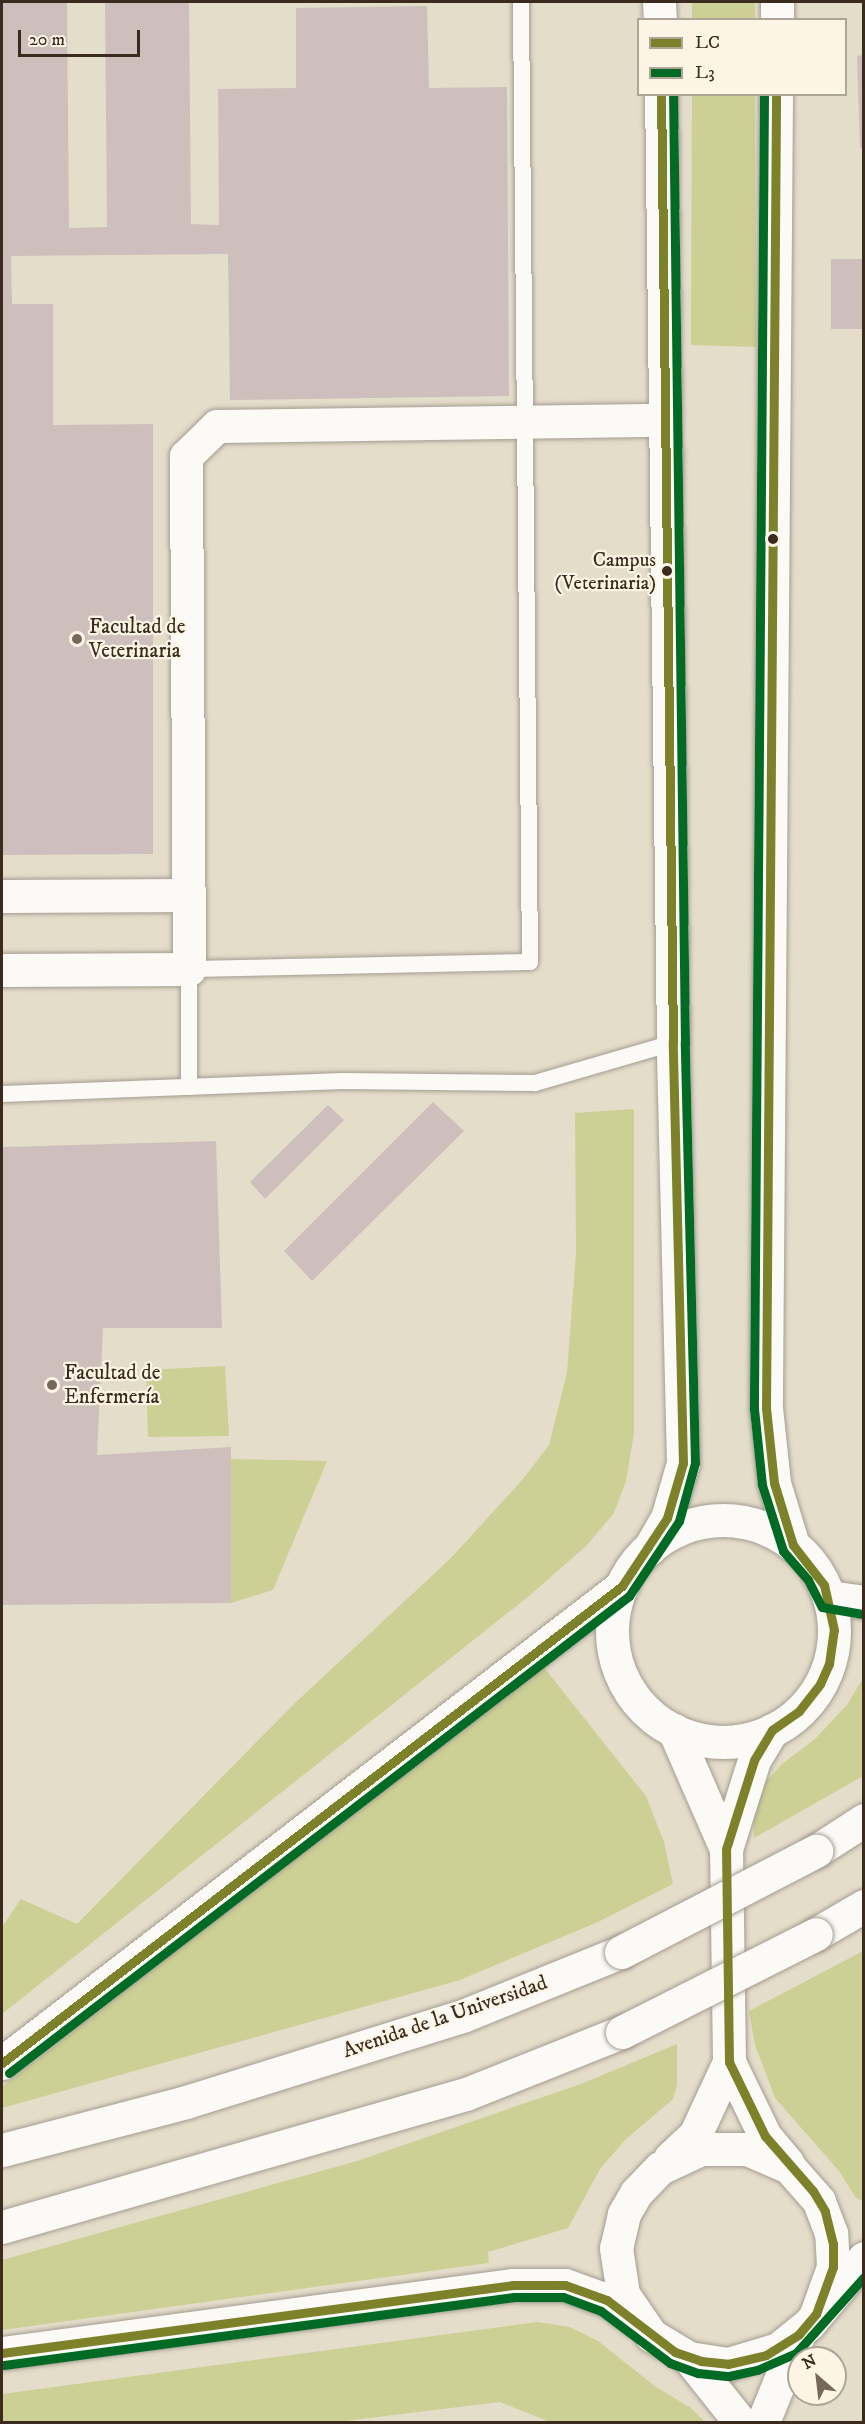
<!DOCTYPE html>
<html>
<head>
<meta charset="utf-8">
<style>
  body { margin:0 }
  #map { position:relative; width:865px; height:2424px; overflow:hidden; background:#e4ddca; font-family:"IM FELL DW Pica",serif }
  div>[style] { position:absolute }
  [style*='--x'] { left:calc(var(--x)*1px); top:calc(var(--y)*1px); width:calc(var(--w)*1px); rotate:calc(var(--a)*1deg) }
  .green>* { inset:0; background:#ccd094 }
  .building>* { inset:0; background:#cebfbc }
  .roads { filter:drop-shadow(0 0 2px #a49d91) drop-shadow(0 0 2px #a49d91) }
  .lane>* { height:16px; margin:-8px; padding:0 8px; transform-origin:8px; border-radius:8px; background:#fbfaf7 }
  .street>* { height:33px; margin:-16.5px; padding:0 16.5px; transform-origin:16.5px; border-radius:16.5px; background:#fbfaf7 }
  .secondary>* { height:33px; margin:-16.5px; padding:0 16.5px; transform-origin:16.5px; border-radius:16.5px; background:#fbfaf7 }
  .highway>* { height:33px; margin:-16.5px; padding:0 16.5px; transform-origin:16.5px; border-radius:16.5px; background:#fbfaf7 }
  .highway>.ring { margin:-16.5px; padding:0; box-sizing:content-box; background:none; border:33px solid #fbfaf7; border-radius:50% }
  .bridges { filter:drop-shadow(0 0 2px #a49d91) drop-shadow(0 0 2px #a49d91) }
  .highway-bridge>* { height:33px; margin:-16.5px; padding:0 16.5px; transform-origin:16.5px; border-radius:16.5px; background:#fbfaf7 }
  .bus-1>* { height:9px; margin:-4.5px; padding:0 4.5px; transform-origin:4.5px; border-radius:4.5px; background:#7d812a }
  .bus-2>* { height:9px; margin:-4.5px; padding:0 4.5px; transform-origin:4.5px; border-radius:4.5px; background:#016a25 }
  .dots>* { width:16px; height:16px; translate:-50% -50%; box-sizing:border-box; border:3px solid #fcf5e5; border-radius:50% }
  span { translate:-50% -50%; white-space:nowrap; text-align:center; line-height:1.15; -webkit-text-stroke:4.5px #fcf5e5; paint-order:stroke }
  .bus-label { font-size:20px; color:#3b2a1e }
  .right { translate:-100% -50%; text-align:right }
  .poi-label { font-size:21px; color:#3b2a1e }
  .left { translate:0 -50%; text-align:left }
  .street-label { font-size:21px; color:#3b2a1e }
  .frame { position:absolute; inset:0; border:3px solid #3b2a1e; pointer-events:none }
  .legend { position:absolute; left:637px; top:18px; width:210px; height:78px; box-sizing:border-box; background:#fcf5e5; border:2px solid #afa495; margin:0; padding:8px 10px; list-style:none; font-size:18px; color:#3b2a1e }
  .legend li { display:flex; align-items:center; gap:12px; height:30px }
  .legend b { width:30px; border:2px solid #afa495 }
  .north { position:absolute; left:787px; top:2346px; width:60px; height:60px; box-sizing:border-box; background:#fcf5e5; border:2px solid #afa495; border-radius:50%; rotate:332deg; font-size:16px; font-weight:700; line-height:24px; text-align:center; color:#3b2a1e }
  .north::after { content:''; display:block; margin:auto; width:21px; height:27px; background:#76695a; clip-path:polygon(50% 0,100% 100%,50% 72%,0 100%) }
  .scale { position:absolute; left:18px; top:30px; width:122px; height:27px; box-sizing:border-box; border:3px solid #3b2a1e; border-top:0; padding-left:8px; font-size:18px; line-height:21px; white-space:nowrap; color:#3b2a1e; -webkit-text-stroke:4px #fcf5e5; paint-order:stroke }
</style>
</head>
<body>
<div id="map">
  <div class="green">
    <i style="clip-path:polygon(692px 2px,755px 2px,755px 19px,692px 19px)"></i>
    <i style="clip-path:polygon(692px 95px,755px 95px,756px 347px,691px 345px)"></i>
    <i style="clip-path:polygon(634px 1109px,634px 1433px,626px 1481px,614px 1513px,587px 1545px,529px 1596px,2px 2014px,2px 1927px,21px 1899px,77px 1924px,296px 1702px,450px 1559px,523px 1479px,549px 1445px,567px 1373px,576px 1252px,575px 1113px)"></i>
    <i style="clip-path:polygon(225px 1366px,229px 1436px,148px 1437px,146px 1370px)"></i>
    <i style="clip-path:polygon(230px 1459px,327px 1461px,273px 1590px,231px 1603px)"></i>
    <i style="clip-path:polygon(542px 1665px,646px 1796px,664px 1842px,673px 1884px,598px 1922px,460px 1980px,2px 2108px,2px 2087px)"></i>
    <i style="clip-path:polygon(863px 1678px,863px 1776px,754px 1838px,753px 1806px,765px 1783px,782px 1764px,815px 1739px,847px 1705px)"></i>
    <i style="clip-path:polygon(863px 1951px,863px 2201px,856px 2198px,839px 2171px,775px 2098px,755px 2045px,749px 2011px)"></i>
    <i style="clip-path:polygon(677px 2044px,677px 2085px,673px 2099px,625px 2140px,600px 2169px,568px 2228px,488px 2252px,489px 2263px,2px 2330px,2px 2260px,357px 2161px,581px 2084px)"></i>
    <i style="clip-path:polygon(537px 2322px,570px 2327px,598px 2341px,656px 2387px,691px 2408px,705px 2422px,550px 2422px,500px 2402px,336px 2422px,2px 2422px,2px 2394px)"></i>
  </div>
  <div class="building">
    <i style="clip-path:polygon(2px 2px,67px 2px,69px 228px,107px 227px,105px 2px,189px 2px,191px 224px,219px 225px,218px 89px,296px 88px,296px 8px,427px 6px,429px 88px,507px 87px,509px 396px,230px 400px,228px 254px,11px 256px,12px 304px,53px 304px,53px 425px,153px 424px,153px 854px,2px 855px)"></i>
    <i style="clip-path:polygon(864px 55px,864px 148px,860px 148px,857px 56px)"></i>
    <i style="clip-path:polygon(831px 259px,864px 259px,864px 329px,831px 329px)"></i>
    <i style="clip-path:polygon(433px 1102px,464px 1131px,312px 1281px,284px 1251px)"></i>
    <i style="clip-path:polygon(328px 1105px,344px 1120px,265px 1199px,250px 1182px)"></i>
    <i style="clip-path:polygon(216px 1141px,222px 1328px,103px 1328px,97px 1455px,231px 1447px,231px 1603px,2px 1605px,3px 1147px)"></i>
  </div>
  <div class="roads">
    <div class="lane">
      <i style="--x:189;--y:1087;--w:118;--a:-90"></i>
      <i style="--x:189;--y:969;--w:341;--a:-1.2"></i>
      <i style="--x:530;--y:962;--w:960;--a:-90.54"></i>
      <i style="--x:2;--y:1094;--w:340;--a:-2.2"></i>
      <i style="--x:342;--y:1081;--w:193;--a:0.6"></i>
      <i style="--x:535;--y:1083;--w:144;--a:-16.2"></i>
    </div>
    <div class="street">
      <i style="--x:2;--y:896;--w:186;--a:-0.3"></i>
      <i style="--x:2;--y:970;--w:187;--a:-0.3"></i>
      <i style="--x:189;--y:969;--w:513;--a:-90.34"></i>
      <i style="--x:186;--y:456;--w:43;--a:-44.1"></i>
      <i style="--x:217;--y:426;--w:448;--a:-0.8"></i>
      <i style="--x:689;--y:2358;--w:82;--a:51.4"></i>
      <i style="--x:763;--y:2422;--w:95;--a:-67.8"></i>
    </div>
    <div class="secondary">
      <i style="--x:659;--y:2;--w:18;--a:87"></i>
      <i style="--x:777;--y:20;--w:18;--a:-90"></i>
      <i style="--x:776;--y:94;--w:1314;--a:90.44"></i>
      <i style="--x:766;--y:1408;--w:75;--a:83.9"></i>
      <i style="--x:774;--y:1483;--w:65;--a:73"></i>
      <i style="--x:649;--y:1549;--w:36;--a:-60"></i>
      <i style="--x:667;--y:1518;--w:57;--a:-73.8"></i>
      <i style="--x:683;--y:1463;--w:420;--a:-91.4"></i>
      <i style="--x:673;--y:1043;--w:949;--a:-90.72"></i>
    </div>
    <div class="highway">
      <i class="ring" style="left:612px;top:1520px;width:189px;height:189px"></i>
      <i style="--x:829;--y:1597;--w:35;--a:8"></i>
      <i style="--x:674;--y:1730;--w:130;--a:66.4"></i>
      <i style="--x:816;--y:1851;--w:57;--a:-32.9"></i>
      <i style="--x:816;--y:1934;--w:56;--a:-30.3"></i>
      <i style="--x:729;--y:2062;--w:82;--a:64.1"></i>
      <i style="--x:765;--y:2136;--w:35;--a:50"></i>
      <i style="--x:2;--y:2063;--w:782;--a:-37.57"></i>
      <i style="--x:2;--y:2150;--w:190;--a:-14.6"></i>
      <i style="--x:186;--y:2102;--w:292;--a:-17.3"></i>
      <i style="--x:465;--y:2015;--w:168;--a:-22"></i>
      <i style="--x:670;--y:2158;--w:34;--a:-43"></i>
      <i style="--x:695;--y:2135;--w:81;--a:-65"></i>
      <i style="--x:729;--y:2062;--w:213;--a:-90.8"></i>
      <i style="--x:726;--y:1849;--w:93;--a:-72.5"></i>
      <i style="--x:754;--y:1760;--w:35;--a:-59"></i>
      <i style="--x:2;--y:2227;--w:483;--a:-16"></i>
      <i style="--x:466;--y:2094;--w:168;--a:-21.7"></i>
      <i style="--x:816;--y:2314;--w:50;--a:-70.1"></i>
      <i style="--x:833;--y:2267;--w:34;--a:-93"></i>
      <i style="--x:831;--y:2233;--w:34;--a:-111"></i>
      <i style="--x:819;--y:2201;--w:45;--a:-131.4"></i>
      <i style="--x:789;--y:2167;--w:46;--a:-156.8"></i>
      <i style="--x:747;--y:2149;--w:46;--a:180"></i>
      <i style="--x:701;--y:2149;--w:45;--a:155.1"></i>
      <i style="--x:660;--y:2168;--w:35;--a:134"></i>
      <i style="--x:636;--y:2193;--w:24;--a:120"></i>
      <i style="--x:624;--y:2214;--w:35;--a:103"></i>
      <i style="--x:616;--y:2248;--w:47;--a:81.3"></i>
      <i style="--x:623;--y:2294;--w:50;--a:55.7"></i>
      <i style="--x:651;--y:2335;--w:44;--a:31.2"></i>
      <i style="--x:689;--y:2358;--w:39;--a:9"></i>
      <i style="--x:728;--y:2364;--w:52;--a:-16.7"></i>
      <i style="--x:778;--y:2349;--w:38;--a:-39"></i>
      <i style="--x:808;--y:2325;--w:87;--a:-50.1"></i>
      <i style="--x:2;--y:2353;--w:516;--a:-7.58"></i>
      <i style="--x:513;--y:2285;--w:52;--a:0"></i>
      <i style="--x:565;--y:2285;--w:45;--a:19.7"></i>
      <i style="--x:607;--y:2300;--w:37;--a:36"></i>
    </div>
  </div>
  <div class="bridges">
    <div class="highway-bridge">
      <i style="--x:621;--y:1952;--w:220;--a:-27.4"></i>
      <i style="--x:622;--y:2032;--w:217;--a:-26.8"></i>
    </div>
  </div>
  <div class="bus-1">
    <i style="--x:2;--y:2063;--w:782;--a:-37.57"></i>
    <i style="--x:622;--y:1586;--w:82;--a:-56.5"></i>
    <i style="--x:667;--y:1518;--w:57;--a:-73.8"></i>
    <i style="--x:683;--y:1463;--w:420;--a:-91.4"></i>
    <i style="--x:673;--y:1043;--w:949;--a:-90.72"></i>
    <i style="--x:2;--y:2353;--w:516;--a:-7.58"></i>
    <i style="--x:513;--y:2285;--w:52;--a:0"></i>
    <i style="--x:565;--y:2285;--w:45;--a:19.7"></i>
    <i style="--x:607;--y:2300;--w:86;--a:37.4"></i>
    <i style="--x:675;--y:2352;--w:28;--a:19"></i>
    <i style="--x:701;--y:2361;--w:27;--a:6"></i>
    <i style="--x:728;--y:2364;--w:39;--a:-13"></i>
    <i style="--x:766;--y:2355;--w:39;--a:-32"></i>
    <i style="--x:799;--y:2334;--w:26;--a:-50"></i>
    <i style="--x:816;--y:2314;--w:50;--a:-70.1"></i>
    <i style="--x:833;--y:2267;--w:23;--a:-90"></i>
    <i style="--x:833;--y:2244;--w:34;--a:-104"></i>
    <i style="--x:825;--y:2211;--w:23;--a:-121"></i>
    <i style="--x:813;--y:2191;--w:73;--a:-131.1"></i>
    <i style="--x:765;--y:2136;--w:82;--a:-115.9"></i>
    <i style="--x:729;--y:2062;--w:213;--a:-90.8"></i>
    <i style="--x:726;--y:1849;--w:93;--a:-72.5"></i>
    <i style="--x:754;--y:1760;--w:35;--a:-59"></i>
    <i style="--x:772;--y:1730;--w:33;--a:-35"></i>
    <i style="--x:799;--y:1711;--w:34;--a:-52"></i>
    <i style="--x:820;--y:1684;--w:22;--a:-66"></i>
    <i style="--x:829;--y:1664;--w:34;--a:-82"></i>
    <i style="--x:834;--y:1630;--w:46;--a:-102.5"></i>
    <i style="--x:824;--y:1585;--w:51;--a:-127.8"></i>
    <i style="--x:793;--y:1545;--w:65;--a:-107"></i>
    <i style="--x:774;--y:1483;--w:75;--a:-96.1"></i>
    <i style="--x:766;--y:1408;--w:1314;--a:-89.56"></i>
  </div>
  <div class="bus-2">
    <i style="--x:764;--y:94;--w:1315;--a:90.44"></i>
    <i style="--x:754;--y:1409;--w:76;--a:84"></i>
    <i style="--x:762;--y:1485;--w:69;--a:72.3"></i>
    <i style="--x:783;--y:1551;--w:38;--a:49"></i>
    <i style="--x:808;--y:1580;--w:30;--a:63"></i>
    <i style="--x:822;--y:1607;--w:41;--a:9.9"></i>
    <i style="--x:9;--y:2073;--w:782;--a:-37.57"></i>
    <i style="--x:629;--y:1596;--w:90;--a:-56.3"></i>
    <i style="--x:679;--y:1521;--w:60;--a:-74.6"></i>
    <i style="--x:695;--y:1463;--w:420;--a:-91.4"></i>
    <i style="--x:685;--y:1043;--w:949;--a:-90.72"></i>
    <i style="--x:4;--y:2365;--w:515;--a:-7.59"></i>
    <i style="--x:514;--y:2297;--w:49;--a:0"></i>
    <i style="--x:563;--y:2297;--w:40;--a:20.2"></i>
    <i style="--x:601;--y:2311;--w:86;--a:37"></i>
    <i style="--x:670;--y:2363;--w:30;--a:20"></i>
    <i style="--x:698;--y:2373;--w:31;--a:6"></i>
    <i style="--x:729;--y:2376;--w:29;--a:-12"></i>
    <i style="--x:757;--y:2370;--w:43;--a:-23.6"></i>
    <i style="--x:796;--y:2353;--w:102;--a:-48.2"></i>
  </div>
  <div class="dots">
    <i style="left:773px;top:539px;background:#3b2a1e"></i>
    <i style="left:667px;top:571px;background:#3b2a1e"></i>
    <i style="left:77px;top:639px;background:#76695a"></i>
    <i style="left:52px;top:1385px;background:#76695a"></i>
  </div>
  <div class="bus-label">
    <span class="right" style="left:656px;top:572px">Campus<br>(Veterinaria)</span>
  </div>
  <div class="poi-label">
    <span class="left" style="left:89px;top:639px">Facultad de<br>Veterinaria</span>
    <span class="left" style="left:64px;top:1385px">Facultad de<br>Enfermería</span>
  </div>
  <div class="street-label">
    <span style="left:445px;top:2017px;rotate:-19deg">Avenida de la Universidad</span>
  </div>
  <div class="frame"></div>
  <ul class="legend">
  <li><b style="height:8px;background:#7d812a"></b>LC</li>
  <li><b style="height:8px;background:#016a25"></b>L3</li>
  </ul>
  <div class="north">N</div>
  <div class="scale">20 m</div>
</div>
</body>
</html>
